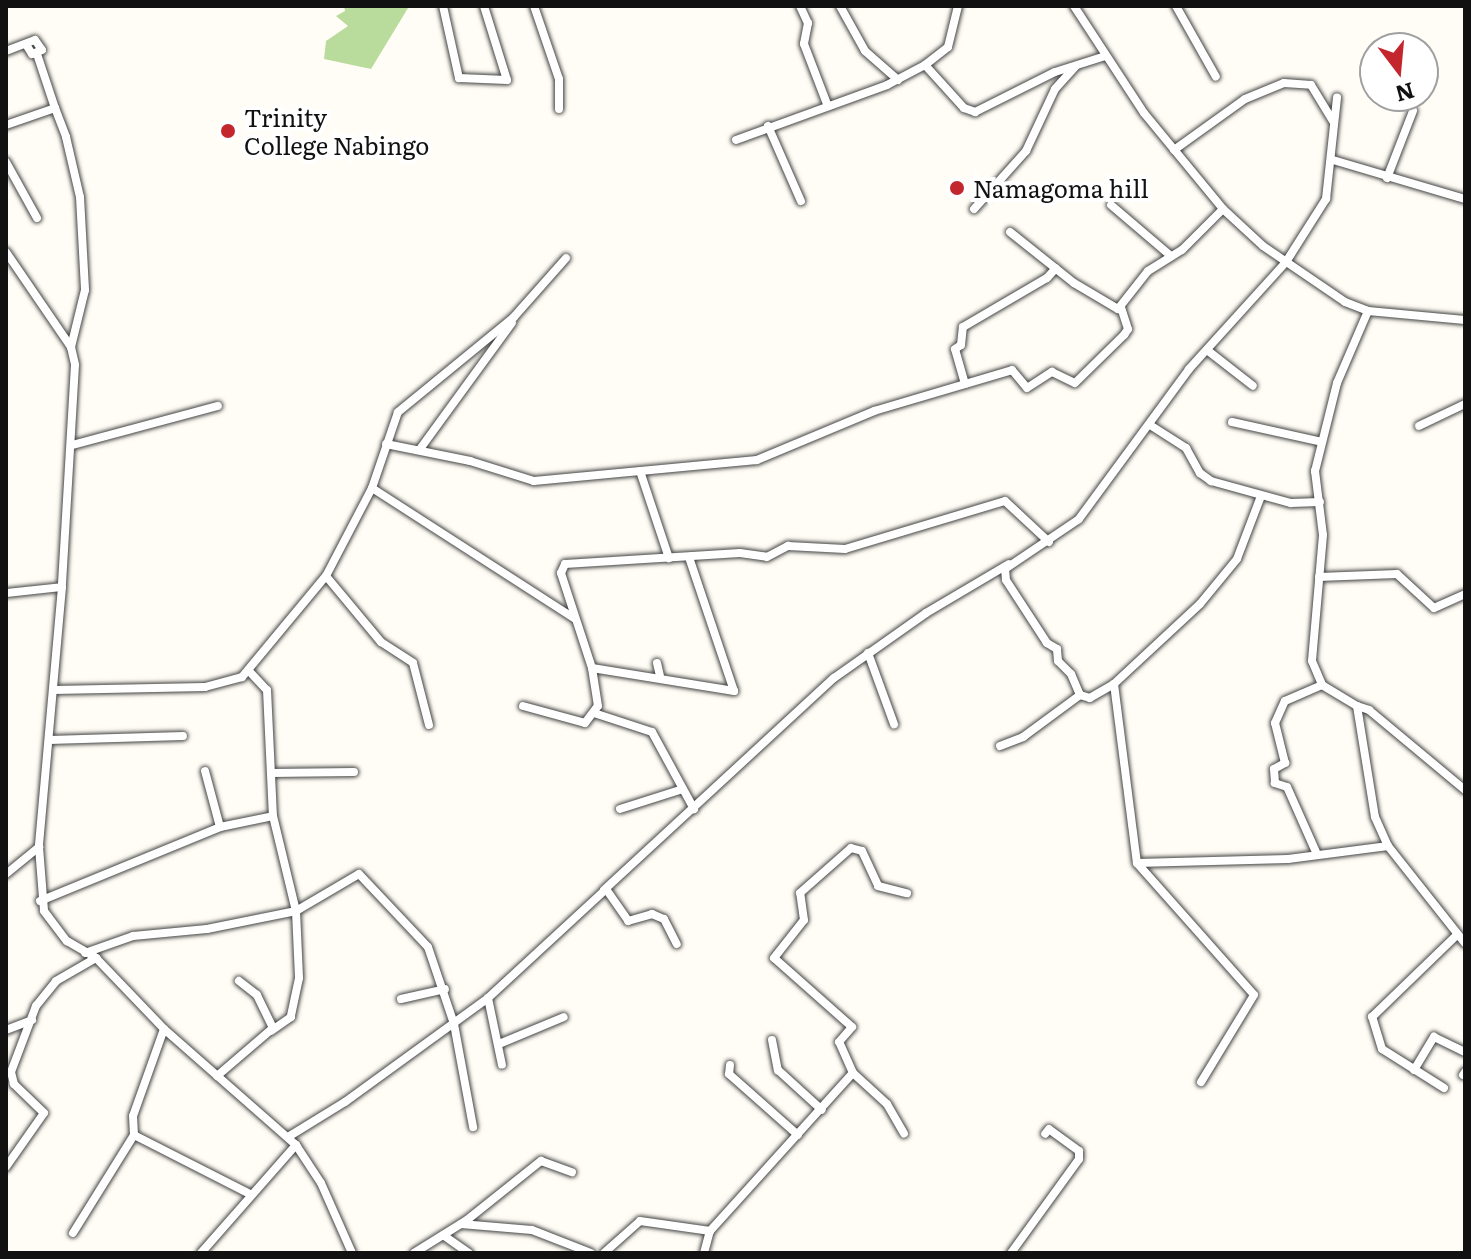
<!DOCTYPE html>
<html>
<head>
<meta charset="utf-8">
<style>
  body { margin:0 }
  #map { position:relative; width:1471px; height:1259px; overflow:hidden; background:#fffdf5; font-family:Literata,serif }
  div>[style] { position:absolute }
  [style*='--x'] { left:calc(var(--x)*1px); top:calc(var(--y)*1px); width:calc(var(--w)*1px); rotate:calc(var(--a)*1deg) }
  .forest>* { inset:0; background:#b9dc9c }
  .roads { filter:drop-shadow(0 0 2px #444) drop-shadow(0 0 2px #444) }
  .minor>* { height:8px; margin:-4px; padding:0 4px; transform-origin:4px; border-radius:4px; background:#fff }
  .dots>* { width:22px; height:22px; translate:-50% -50%; box-sizing:border-box; border:4px solid #fff; border-radius:50% }
  span { translate:-50% -50%; white-space:nowrap; text-align:center; line-height:1.15; -webkit-text-stroke:8px #fff; paint-order:stroke }
  .poi-label { font-size:24px; color:#111 }
  .left { translate:0 -50%; text-align:left }
  .frame { position:absolute; inset:0; border:8px solid #111; pointer-events:none }
  .north { position:absolute; left:1359px; top:32px; width:80px; height:80px; box-sizing:border-box; background:#fff; border:2px solid #a0a0a0; border-radius:50%; rotate:164deg; font-size:22px; font-weight:700; line-height:32px; text-align:center; color:#111 }
  .north::after { content:''; display:block; margin:auto; width:28px; height:36px; background:#c4262e; clip-path:polygon(50% 0,100% 100%,50% 72%,0 100%) }
</style>
</head>
<body>
<div id="map">
  <div class="forest">
    <i style="clip-path:polygon(344px 6px,408px 8px,371px 69px,324px 59px,326px 41px,348px 26px,336px 16px,345px 11px)"></i>
  </div>
  <div class="roads">
    <div class="minor">
      <i style="--x:443;--y:6;--w:74;--a:77.5"></i>
      <i style="--x:459;--y:78;--w:48;--a:2.4"></i>
      <i style="--x:507;--y:80;--w:77;--a:-107.3"></i>
      <i style="--x:534;--y:6;--w:77;--a:71.1"></i>
      <i style="--x:559;--y:79;--w:30;--a:90"></i>
      <i style="--x:800;--y:6;--w:19;--a:65"></i>
      <i style="--x:808;--y:23;--w:21;--a:101"></i>
      <i style="--x:804;--y:44;--w:64;--a:69"></i>
      <i style="--x:840;--y:6;--w:51;--a:60.9"></i>
      <i style="--x:865;--y:51;--w:44;--a:41.3"></i>
      <i style="--x:1074;--y:6;--w:128;--a:56.8"></i>
      <i style="--x:1144;--y:113;--w:124;--a:50.5"></i>
      <i style="--x:1223;--y:209;--w:54;--a:42.8"></i>
      <i style="--x:1263;--y:246;--w:99;--a:34.3"></i>
      <i style="--x:1345;--y:302;--w:25;--a:21"></i>
      <i style="--x:1368;--y:311;--w:97;--a:5.3"></i>
      <i style="--x:1176;--y:6;--w:81;--a:60.6"></i>
      <i style="--x:6;--y:51;--w:31;--a:-21"></i>
      <i style="--x:35;--y:40;--w:12;--a:55"></i>
      <i style="--x:42;--y:50;--w:11;--a:158"></i>
      <i style="--x:32;--y:54;--w:9;--a:-122"></i>
      <i style="--x:37;--y:54;--w:57;--a:71.6"></i>
      <i style="--x:925;--y:65;--w:58;--a:47.8"></i>
      <i style="--x:964;--y:108;--w:12;--a:20"></i>
      <i style="--x:975;--y:112;--w:89;--a:-26.6"></i>
      <i style="--x:1055;--y:72;--w:52;--a:-17.7"></i>
      <i style="--x:6;--y:125;--w:52;--a:-19.1"></i>
      <i style="--x:55;--y:108;--w:31;--a:69"></i>
      <i style="--x:66;--y:137;--w:62;--a:76.9"></i>
      <i style="--x:80;--y:197;--w:93;--a:86.9"></i>
      <i style="--x:85;--y:290;--w:59;--a:103.8"></i>
      <i style="--x:768;--y:126;--w:82;--a:66.3"></i>
      <i style="--x:736;--y:140;--w:161;--a:-20"></i>
      <i style="--x:887;--y:85;--w:43;--a:-27.8"></i>
      <i style="--x:925;--y:65;--w:29;--a:-38"></i>
      <i style="--x:948;--y:47;--w:42;--a:-76.3"></i>
      <i style="--x:1174;--y:150;--w:87;--a:-35.7"></i>
      <i style="--x:1245;--y:99;--w:42;--a:-22.3"></i>
      <i style="--x:1284;--y:83;--w:27;--a:4"></i>
      <i style="--x:1311;--y:85;--w:42;--a:58.6"></i>
      <i style="--x:1333;--y:160;--w:138;--a:16.5"></i>
      <i style="--x:6;--y:162;--w:64;--a:61"></i>
      <i style="--x:1387;--y:178;--w:72;--a:-68.8"></i>
      <i style="--x:1111;--y:205;--w:79;--a:40.4"></i>
      <i style="--x:974;--y:209;--w:78;--a:-48.1"></i>
      <i style="--x:1026;--y:151;--w:68;--a:-64.9"></i>
      <i style="--x:1055;--y:89;--w:31;--a:-48"></i>
      <i style="--x:1010;--y:232;--w:82;--a:38.6"></i>
      <i style="--x:1074;--y:283;--w:51;--a:30.6"></i>
      <i style="--x:1118;--y:309;--w:48;--a:-51.7"></i>
      <i style="--x:1148;--y:271;--w:40;--a:-32"></i>
      <i style="--x:1182;--y:250;--w:58;--a:-45"></i>
      <i style="--x:6;--y:252;--w:115;--a:55.6"></i>
      <i style="--x:71;--y:347;--w:18;--a:77"></i>
      <i style="--x:75;--y:365;--w:222;--a:93.4"></i>
      <i style="--x:62;--y:587;--w:261;--a:95.1"></i>
      <i style="--x:39;--y:847;--w:64;--a:85.5"></i>
      <i style="--x:44;--y:911;--w:38;--a:53"></i>
      <i style="--x:67;--y:941;--w:34;--a:30"></i>
      <i style="--x:96;--y:958;--w:98;--a:46.2"></i>
      <i style="--x:164;--y:1029;--w:176;--a:41.3"></i>
      <i style="--x:296;--y:1145;--w:45;--a:56.7"></i>
      <i style="--x:321;--y:1183;--w:77;--a:66.1"></i>
      <i style="--x:1368;--y:311;--w:78;--a:113.3"></i>
      <i style="--x:1337;--y:383;--w:91;--a:104"></i>
      <i style="--x:1315;--y:471;--w:64;--a:82.9"></i>
      <i style="--x:1323;--y:535;--w:126;--a:95"></i>
      <i style="--x:1312;--y:661;--w:26;--a:67"></i>
      <i style="--x:1322;--y:685;--w:41;--a:31"></i>
      <i style="--x:1357;--y:706;--w:112;--a:80.8"></i>
      <i style="--x:1375;--y:817;--w:32;--a:66"></i>
      <i style="--x:1388;--y:846;--w:124;--a:51.6"></i>
      <i style="--x:1207;--y:350;--w:58;--a:38"></i>
      <i style="--x:965;--y:384;--w:36;--a:-106"></i>
      <i style="--x:955;--y:349;--w:7;--a:-34"></i>
      <i style="--x:961;--y:345;--w:18;--a:-84"></i>
      <i style="--x:963;--y:327;--w:97;--a:-30.3"></i>
      <i style="--x:1047;--y:278;--w:13;--a:-48"></i>
      <i style="--x:1232;--y:422;--w:92;--a:12.5"></i>
      <i style="--x:1150;--y:425;--w:43;--a:32.6"></i>
      <i style="--x:1186;--y:448;--w:29;--a:61"></i>
      <i style="--x:1200;--y:473;--w:14;--a:36"></i>
      <i style="--x:1211;--y:481;--w:83;--a:15.4"></i>
      <i style="--x:1291;--y:503;--w:29;--a:-2"></i>
      <i style="--x:1419;--y:426;--w:51;--a:-25.6"></i>
      <i style="--x:386;--y:444;--w:86;--a:11.4"></i>
      <i style="--x:470;--y:461;--w:67;--a:17.4"></i>
      <i style="--x:534;--y:481;--w:224;--a:-5.4"></i>
      <i style="--x:757;--y:460;--w:127;--a:-22.7"></i>
      <i style="--x:874;--y:411;--w:144;--a:-16.5"></i>
      <i style="--x:1012;--y:370;--w:23;--a:50"></i>
      <i style="--x:1027;--y:388;--w:30;--a:-33"></i>
      <i style="--x:1052;--y:372;--w:25;--a:26"></i>
      <i style="--x:1075;--y:383;--w:69;--a:-44.4"></i>
      <i style="--x:1124;--y:335;--w:7;--a:-56"></i>
      <i style="--x:1128;--y:329;--w:22;--a:-108"></i>
      <i style="--x:72;--y:445;--w:151;--a:-15"></i>
      <i style="--x:420;--y:449;--w:156;--a:-53.9"></i>
      <i style="--x:640;--y:471;--w:92;--a:71.6"></i>
      <i style="--x:372;--y:488;--w:240;--a:32.8"></i>
      <i style="--x:1261;--y:496;--w:67;--a:110.9"></i>
      <i style="--x:1237;--y:559;--w:58;--a:129.4"></i>
      <i style="--x:1200;--y:604;--w:117;--a:137.1"></i>
      <i style="--x:1114;--y:684;--w:28;--a:150"></i>
      <i style="--x:1090;--y:698;--w:10;--a:-163"></i>
      <i style="--x:1080;--y:695;--w:23;--a:-113"></i>
      <i style="--x:1071;--y:674;--w:18;--a:-135"></i>
      <i style="--x:1058;--y:661;--w:12;--a:-95"></i>
      <i style="--x:1057;--y:649;--w:12;--a:-149"></i>
      <i style="--x:1047;--y:643;--w:75;--a:-123.1"></i>
      <i style="--x:1006;--y:580;--w:11;--a:-95"></i>
      <i style="--x:1005;--y:569;--w:89;--a:-34"></i>
      <i style="--x:1079;--y:519;--w:186;--a:-53.7"></i>
      <i style="--x:1189;--y:369;--w:144;--a:-47.8"></i>
      <i style="--x:1286;--y:262;--w:75;--a:-57.6"></i>
      <i style="--x:1326;--y:199;--w:102;--a:-83.8"></i>
      <i style="--x:326;--y:576;--w:86;--a:50.2"></i>
      <i style="--x:381;--y:642;--w:38;--a:33"></i>
      <i style="--x:413;--y:663;--w:64;--a:75.5"></i>
      <i style="--x:1319;--y:577;--w:78;--a:-2.2"></i>
      <i style="--x:1397;--y:574;--w:50;--a:42.6"></i>
      <i style="--x:1434;--y:608;--w:34;--a:-24"></i>
      <i style="--x:6;--y:593;--w:56;--a:-6.1"></i>
      <i style="--x:868;--y:653;--w:76;--a:69.9"></i>
      <i style="--x:657;--y:663;--w:13;--a:77"></i>
      <i style="--x:592;--y:668;--w:144;--a:9.2"></i>
      <i style="--x:734;--y:691;--w:141;--a:-108.6"></i>
      <i style="--x:249;--y:671;--w:26;--a:47"></i>
      <i style="--x:267;--y:690;--w:126;--a:87.3"></i>
      <i style="--x:273;--y:816;--w:98;--a:76.4"></i>
      <i style="--x:296;--y:911;--w:67;--a:87.4"></i>
      <i style="--x:299;--y:978;--w:40;--a:102"></i>
      <i style="--x:291;--y:1017;--w:24;--a:145"></i>
      <i style="--x:1114;--y:684;--w:180;--a:82.7"></i>
      <i style="--x:1137;--y:863;--w:176;--a:48.4"></i>
      <i style="--x:1254;--y:995;--w:102;--a:121.3"></i>
      <i style="--x:54;--y:690;--w:151;--a:-1.1"></i>
      <i style="--x:205;--y:687;--w:38;--a:-15"></i>
      <i style="--x:242;--y:677;--w:131;--a:-50.3"></i>
      <i style="--x:326;--y:576;--w:99;--a:-62.4"></i>
      <i style="--x:372;--y:488;--w:80;--a:-71.1"></i>
      <i style="--x:398;--y:412;--w:149;--a:-39.3"></i>
      <i style="--x:513;--y:318;--w:80;--a:-48.5"></i>
      <i style="--x:523;--y:706;--w:64;--a:15.3"></i>
      <i style="--x:585;--y:723;--w:21;--a:-53"></i>
      <i style="--x:598;--y:706;--w:38;--a:-99"></i>
      <i style="--x:592;--y:668;--w:100;--a:-108.1"></i>
      <i style="--x:561;--y:573;--w:10;--a:-66"></i>
      <i style="--x:565;--y:564;--w:175;--a:-3.6"></i>
      <i style="--x:740;--y:553;--w:27;--a:8"></i>
      <i style="--x:767;--y:557;--w:24;--a:-28"></i>
      <i style="--x:788;--y:546;--w:57;--a:3"></i>
      <i style="--x:845;--y:549;--w:167;--a:-16.7"></i>
      <i style="--x:1005;--y:501;--w:60;--a:43"></i>
      <i style="--x:1357;--y:706;--w:13;--a:18"></i>
      <i style="--x:1369;--y:710;--w:125;--a:39.8"></i>
      <i style="--x:594;--y:713;--w:61;--a:18.1"></i>
      <i style="--x:652;--y:732;--w:88;--a:61.4"></i>
      <i style="--x:49;--y:740;--w:134;--a:-1.7"></i>
      <i style="--x:1000;--y:746;--w:25;--a:-21"></i>
      <i style="--x:1023;--y:737;--w:71;--a:-36.4"></i>
      <i style="--x:205;--y:771;--w:58;--a:75"></i>
      <i style="--x:271;--y:773;--w:83;--a:-0.7"></i>
      <i style="--x:620;--y:809;--w:66;--a:-17.6"></i>
      <i style="--x:1316;--y:852;--w:71;--a:-114"></i>
      <i style="--x:1287;--y:787;--w:13;--a:-162"></i>
      <i style="--x:1275;--y:783;--w:14;--a:-94"></i>
      <i style="--x:1274;--y:769;--w:13;--a:-29"></i>
      <i style="--x:1285;--y:763;--w:41;--a:-104"></i>
      <i style="--x:1275;--y:723;--w:24;--a:-66"></i>
      <i style="--x:1285;--y:701;--w:40;--a:-23.4"></i>
      <i style="--x:1137;--y:863;--w:151;--a:-1.5"></i>
      <i style="--x:1288;--y:859;--w:101;--a:-7.4"></i>
      <i style="--x:6;--y:874;--w:43;--a:-39.3"></i>
      <i style="--x:604;--y:890;--w:313;--a:-42.7"></i>
      <i style="--x:834;--y:678;--w:113;--a:-35.2"></i>
      <i style="--x:926;--y:613;--w:96;--a:-30.6"></i>
      <i style="--x:40;--y:901;--w:195;--a:-22.3"></i>
      <i style="--x:220;--y:827;--w:54;--a:-11.7"></i>
      <i style="--x:85;--y:953;--w:51;--a:-19.5"></i>
      <i style="--x:133;--y:936;--w:74;--a:-5.4"></i>
      <i style="--x:207;--y:929;--w:91;--a:-11.4"></i>
      <i style="--x:296;--y:911;--w:73;--a:-30.4"></i>
      <i style="--x:359;--y:874;--w:100;--a:46.6"></i>
      <i style="--x:428;--y:947;--w:81;--a:71.3"></i>
      <i style="--x:454;--y:1024;--w:105;--a:79.5"></i>
      <i style="--x:488;--y:998;--w:161;--a:-42.7"></i>
      <i style="--x:606;--y:889;--w:39;--a:55"></i>
      <i style="--x:628;--y:921;--w:25;--a:-16"></i>
      <i style="--x:652;--y:914;--w:13;--a:23"></i>
      <i style="--x:664;--y:919;--w:28;--a:63"></i>
      <i style="--x:401;--y:999;--w:45;--a:-12.8"></i>
      <i style="--x:164;--y:1029;--w:92;--a:109.6"></i>
      <i style="--x:133;--y:1116;--w:19;--a:87"></i>
      <i style="--x:134;--y:1135;--w:132;--a:27"></i>
      <i style="--x:6;--y:1030;--w:28;--a:-21"></i>
      <i style="--x:772;--y:1040;--w:31;--a:79"></i>
      <i style="--x:778;--y:1070;--w:59;--a:42.3"></i>
      <i style="--x:499;--y:1044;--w:70;--a:-22.6"></i>
      <i style="--x:730;--y:1065;--w:9;--a:96"></i>
      <i style="--x:729;--y:1074;--w:92;--a:41.5"></i>
      <i style="--x:1414;--y:1070;--w:39;--a:-59"></i>
      <i style="--x:1434;--y:1037;--w:34;--a:26"></i>
      <i style="--x:853;--y:1073;--w:34;--a:-114"></i>
      <i style="--x:839;--y:1042;--w:20;--a:-49"></i>
      <i style="--x:852;--y:1027;--w:104;--a:-138.5"></i>
      <i style="--x:774;--y:958;--w:48;--a:-51.7"></i>
      <i style="--x:804;--y:920;--w:27;--a:-98"></i>
      <i style="--x:800;--y:893;--w:68;--a:-41.4"></i>
      <i style="--x:851;--y:848;--w:11;--a:15"></i>
      <i style="--x:862;--y:851;--w:38;--a:65"></i>
      <i style="--x:878;--y:886;--w:30;--a:14"></i>
      <i style="--x:1463;--y:1075;--w:4;--a:-56"></i>
      <i style="--x:217;--y:1076;--w:74;--a:-40.6"></i>
      <i style="--x:273;--y:1028;--w:37;--a:-116"></i>
      <i style="--x:257;--y:995;--w:23;--a:-142"></i>
      <i style="--x:1444;--y:1088;--w:73;--a:-147.8"></i>
      <i style="--x:1382;--y:1049;--w:34;--a:-107"></i>
      <i style="--x:1372;--y:1017;--w:117;--a:-44"></i>
      <i style="--x:288;--y:1137;--w:67;--a:-31.6"></i>
      <i style="--x:345;--y:1102;--w:177;--a:-36"></i>
      <i style="--x:488;--y:998;--w:68;--a:78.2"></i>
      <i style="--x:6;--y:1167;--w:66;--a:-54.9"></i>
      <i style="--x:44;--y:1113;--w:42;--a:-136"></i>
      <i style="--x:14;--y:1084;--w:12;--a:-104"></i>
      <i style="--x:11;--y:1072;--w:71;--a:-69.3"></i>
      <i style="--x:36;--y:1006;--w:32;--a:-51"></i>
      <i style="--x:56;--y:981;--w:46;--a:-29.9"></i>
      <i style="--x:461;--y:1224;--w:71;--a:4.8"></i>
      <i style="--x:532;--y:1230;--w:63;--a:21.3"></i>
      <i style="--x:73;--y:1233;--w:115;--a:-58.1"></i>
      <i style="--x:443;--y:1235;--w:32;--a:35"></i>
      <i style="--x:201;--y:1253;--w:144;--a:-48.7"></i>
      <i style="--x:414;--y:1253;--w:62;--a:-31.9"></i>
      <i style="--x:467;--y:1220;--w:95;--a:-38.6"></i>
      <i style="--x:541;--y:1161;--w:33;--a:20"></i>
      <i style="--x:604;--y:1253;--w:48;--a:-41.6"></i>
      <i style="--x:640;--y:1221;--w:71;--a:8.1"></i>
      <i style="--x:710;--y:1231;--w:213;--a:-47.9"></i>
      <i style="--x:853;--y:1073;--w:46;--a:42.4"></i>
      <i style="--x:887;--y:1104;--w:34;--a:60"></i>
      <i style="--x:704;--y:1253;--w:23;--a:-75"></i>
      <i style="--x:1011;--y:1253;--w:116;--a:-54.1"></i>
      <i style="--x:1079;--y:1159;--w:8;--a:-90"></i>
      <i style="--x:1079;--y:1151;--w:37;--a:-144"></i>
      <i style="--x:1049;--y:1129;--w:6;--a:129"></i>
    </div>
  </div>
  <div class="dots">
    <i style="left:228px;top:131px;background:#c4262e"></i>
    <i style="left:957px;top:188px;background:#c4262e"></i>
  </div>
  <div class="poi-label">
    <span class="left" style="left:244px;top:131px">Trinity<br>College Nabingo</span>
    <span class="left" style="left:973px;top:188px">Namagoma hill</span>
  </div>
  <div class="frame"></div>
  <div class="north">N</div>
</div>
</body>
</html>
